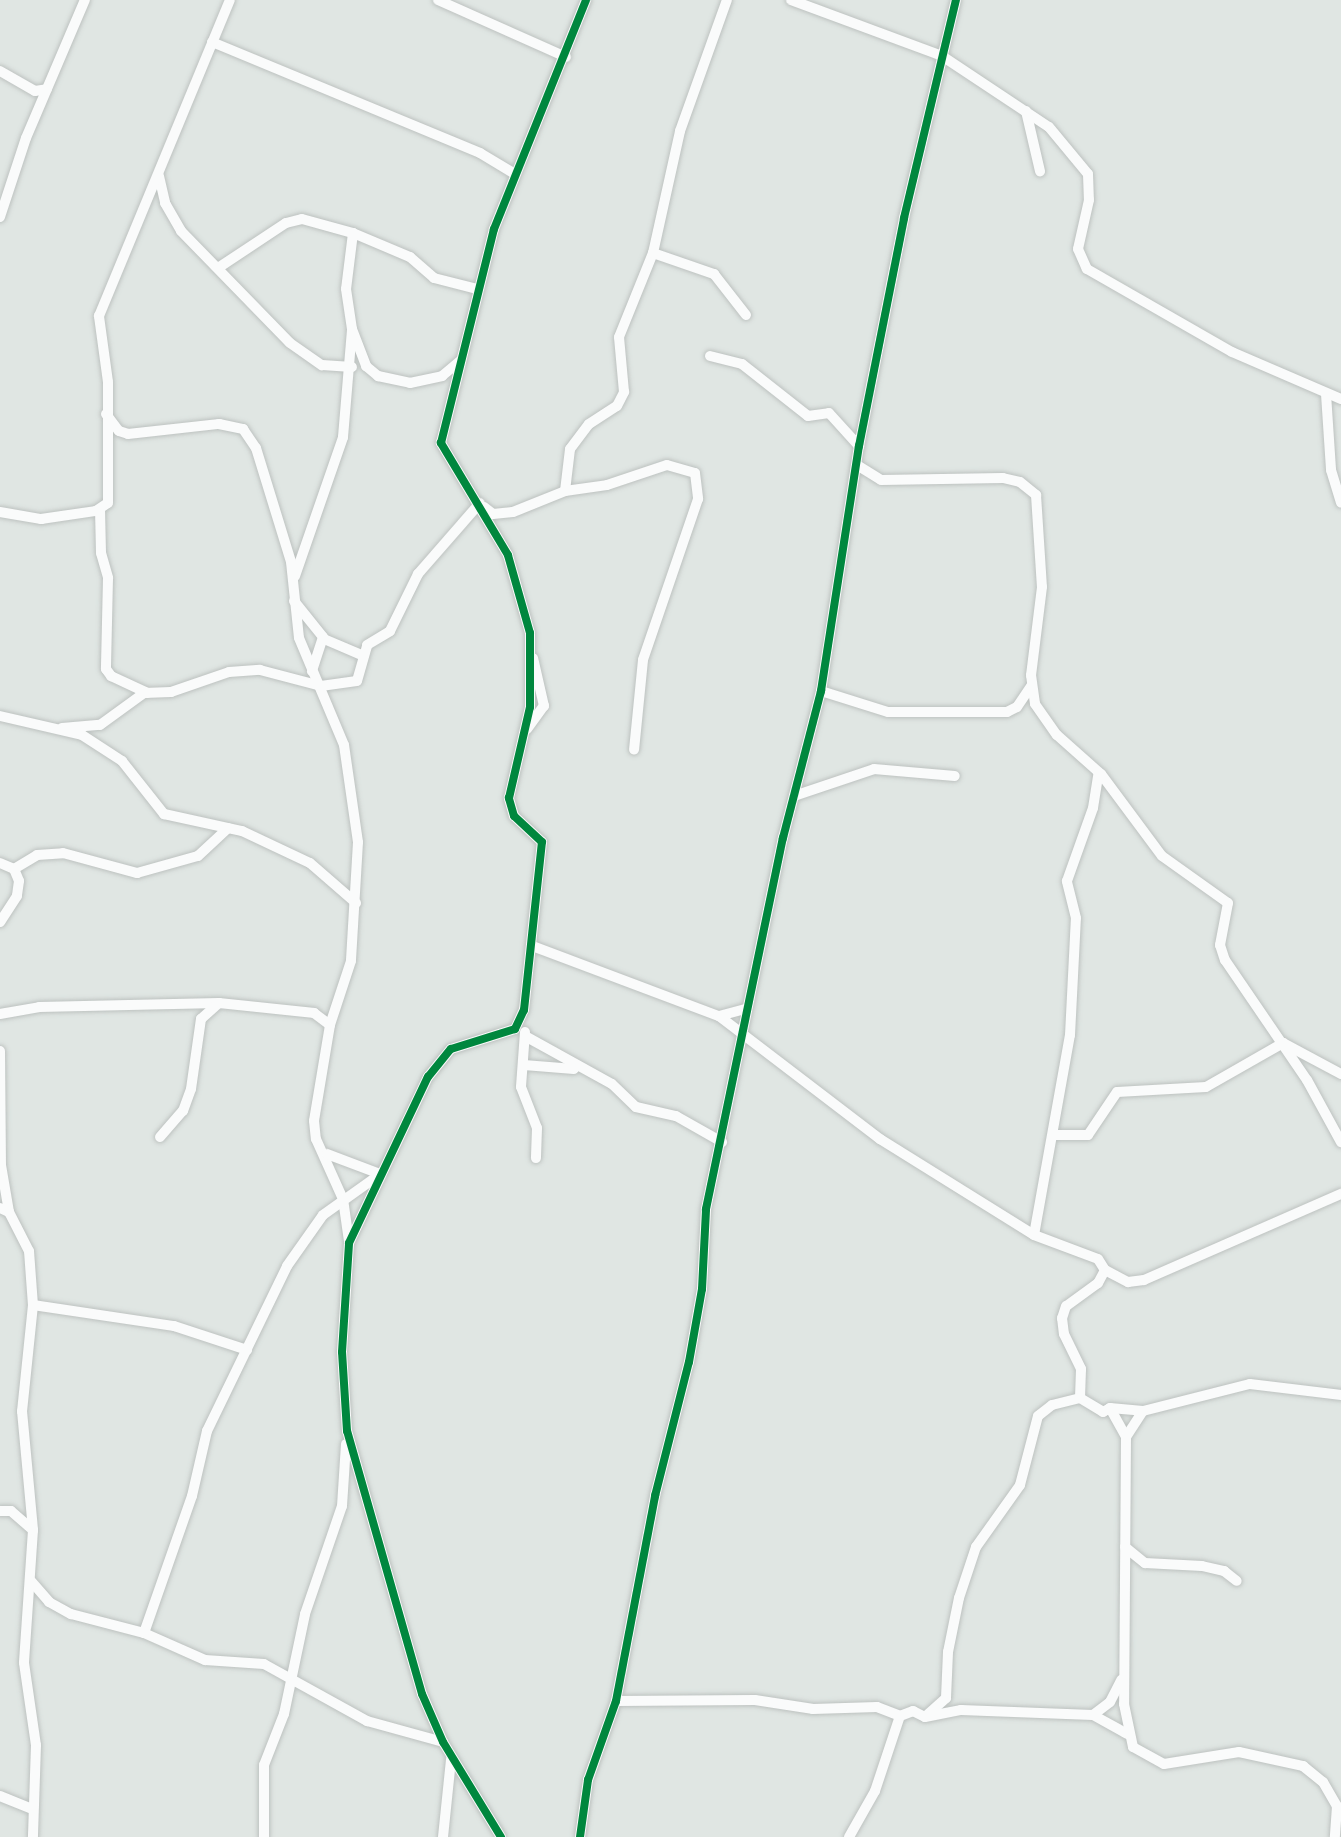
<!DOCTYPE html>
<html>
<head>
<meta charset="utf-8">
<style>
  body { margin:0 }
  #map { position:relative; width:1341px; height:1837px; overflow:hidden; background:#e0e6e3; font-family:Karla,sans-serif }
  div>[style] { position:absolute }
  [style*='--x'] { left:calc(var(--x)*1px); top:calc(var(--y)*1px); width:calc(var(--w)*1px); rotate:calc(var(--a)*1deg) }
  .roads { filter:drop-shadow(0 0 2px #bdc2c0) drop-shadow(0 0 2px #bdc2c0) }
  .street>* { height:10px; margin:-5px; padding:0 5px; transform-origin:5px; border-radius:5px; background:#fafbfb }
  .cycleway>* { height:8px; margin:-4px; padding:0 4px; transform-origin:4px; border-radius:4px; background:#00873e }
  span { translate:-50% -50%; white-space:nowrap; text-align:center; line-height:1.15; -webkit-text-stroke:8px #edf5f1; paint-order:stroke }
</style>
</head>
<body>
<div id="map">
  <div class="roads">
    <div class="street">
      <i style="--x:438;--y:0;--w:140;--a:24"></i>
      <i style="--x:791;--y:0;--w:161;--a:20.3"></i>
      <i style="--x:942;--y:56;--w:128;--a:33.6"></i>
      <i style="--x:1049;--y:127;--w:61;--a:50.3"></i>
      <i style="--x:1088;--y:174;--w:26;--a:88"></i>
      <i style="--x:1089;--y:200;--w:50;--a:102.7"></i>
      <i style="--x:1078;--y:249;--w:22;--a:66"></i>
      <i style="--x:1087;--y:269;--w:167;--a:29.8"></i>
      <i style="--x:1232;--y:352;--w:119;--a:23.3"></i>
      <i style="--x:212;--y:42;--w:290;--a:22.5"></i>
      <i style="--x:480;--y:153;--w:41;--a:31"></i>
      <i style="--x:0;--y:71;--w:40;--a:29.7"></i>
      <i style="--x:35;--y:91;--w:12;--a:-9"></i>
      <i style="--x:1026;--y:111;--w:62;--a:76.9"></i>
      <i style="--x:159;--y:176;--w:28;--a:77"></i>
      <i style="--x:165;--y:203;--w:32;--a:60"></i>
      <i style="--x:181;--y:231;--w:156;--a:45.8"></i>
      <i style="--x:290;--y:343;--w:39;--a:35"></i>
      <i style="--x:322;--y:365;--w:30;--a:4"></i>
      <i style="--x:0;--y:217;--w:83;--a:-71.8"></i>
      <i style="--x:26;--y:138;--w:150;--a:-66.9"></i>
      <i style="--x:353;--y:233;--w:56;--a:97.1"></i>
      <i style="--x:346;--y:289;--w:40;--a:81.5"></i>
      <i style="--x:352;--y:329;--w:40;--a:69"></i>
      <i style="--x:366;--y:366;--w:16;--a:40"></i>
      <i style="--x:378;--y:376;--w:33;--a:12"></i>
      <i style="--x:410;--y:383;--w:33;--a:-12"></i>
      <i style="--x:442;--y:376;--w:23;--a:-40"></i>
      <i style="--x:653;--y:253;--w:65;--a:19"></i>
      <i style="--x:714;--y:274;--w:52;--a:52"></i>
      <i style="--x:221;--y:266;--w:78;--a:-33.5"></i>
      <i style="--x:286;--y:223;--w:16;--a:-14"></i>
      <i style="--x:302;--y:219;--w:53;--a:15.4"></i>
      <i style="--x:353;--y:233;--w:62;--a:22.8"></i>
      <i style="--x:410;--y:257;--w:32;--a:41"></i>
      <i style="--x:434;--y:278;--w:44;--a:14.3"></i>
      <i style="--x:710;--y:356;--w:33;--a:14"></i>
      <i style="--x:742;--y:364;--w:84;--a:38.2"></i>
      <i style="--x:808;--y:416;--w:21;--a:-8"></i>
      <i style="--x:829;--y:413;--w:45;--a:47.7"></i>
      <i style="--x:1326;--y:394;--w:76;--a:86.2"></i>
      <i style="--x:1331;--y:470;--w:34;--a:73"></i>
      <i style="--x:106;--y:414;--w:21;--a:53"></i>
      <i style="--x:119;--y:431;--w:9;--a:18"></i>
      <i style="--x:128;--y:434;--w:92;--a:-6.3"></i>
      <i style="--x:219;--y:424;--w:25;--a:12"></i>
      <i style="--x:243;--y:429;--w:23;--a:56"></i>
      <i style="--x:256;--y:448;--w:119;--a:72.9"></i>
      <i style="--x:291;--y:562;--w:76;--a:84"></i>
      <i style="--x:299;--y:638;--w:116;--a:67.2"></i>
      <i style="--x:344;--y:745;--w:98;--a:81.8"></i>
      <i style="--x:358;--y:842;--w:119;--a:93.4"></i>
      <i style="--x:351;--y:961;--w:67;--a:108.2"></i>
      <i style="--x:330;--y:1025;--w:97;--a:99.5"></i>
      <i style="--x:314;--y:1121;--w:18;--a:84"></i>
      <i style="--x:316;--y:1139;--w:66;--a:65.8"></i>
      <i style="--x:343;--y:1199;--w:42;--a:81.9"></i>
      <i style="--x:857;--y:465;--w:28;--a:32"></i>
      <i style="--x:881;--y:480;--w:122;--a:-0.9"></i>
      <i style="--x:1003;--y:478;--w:17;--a:13"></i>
      <i style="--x:1020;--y:482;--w:21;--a:39"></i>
      <i style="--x:1036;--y:495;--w:92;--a:86.3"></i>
      <i style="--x:1042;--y:587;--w:89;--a:97.1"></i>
      <i style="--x:1031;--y:675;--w:29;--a:82"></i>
      <i style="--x:1035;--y:704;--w:38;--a:55"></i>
      <i style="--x:1057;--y:735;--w:59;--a:41.6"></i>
      <i style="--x:1101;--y:774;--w:102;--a:53.4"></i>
      <i style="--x:1162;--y:856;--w:81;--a:35.5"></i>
      <i style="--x:1228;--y:903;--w:43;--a:100.8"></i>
      <i style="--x:1220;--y:945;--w:16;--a:72"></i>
      <i style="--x:1225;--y:960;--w:145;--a:55.7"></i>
      <i style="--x:1307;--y:1080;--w:71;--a:61.3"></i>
      <i style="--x:565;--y:491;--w:42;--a:-83.2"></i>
      <i style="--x:570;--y:449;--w:31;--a:-53"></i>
      <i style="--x:589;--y:424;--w:33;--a:-33"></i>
      <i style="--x:617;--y:406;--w:16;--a:-63"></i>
      <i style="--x:624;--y:392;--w:55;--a:-95.2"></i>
      <i style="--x:619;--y:337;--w:91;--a:-68"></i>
      <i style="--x:653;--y:253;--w:125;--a:-77.5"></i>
      <i style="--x:680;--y:131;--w:139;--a:-70.3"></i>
      <i style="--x:484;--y:507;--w:11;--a:38"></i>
      <i style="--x:493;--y:514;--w:20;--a:-6"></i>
      <i style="--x:513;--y:512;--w:56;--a:-22"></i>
      <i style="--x:565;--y:491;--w:42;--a:-8.1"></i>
      <i style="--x:607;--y:485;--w:63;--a:-18.4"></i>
      <i style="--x:667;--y:465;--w:29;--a:16"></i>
      <i style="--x:695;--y:473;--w:26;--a:83"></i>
      <i style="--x:698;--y:499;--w:170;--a:108.9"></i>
      <i style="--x:643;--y:660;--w:90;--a:95.7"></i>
      <i style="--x:100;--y:509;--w:44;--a:88.7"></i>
      <i style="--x:101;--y:553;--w:26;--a:74"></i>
      <i style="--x:108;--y:578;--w:91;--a:91.3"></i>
      <i style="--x:106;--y:669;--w:9;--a:54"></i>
      <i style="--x:111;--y:676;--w:40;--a:25"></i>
      <i style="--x:0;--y:512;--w:42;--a:9.7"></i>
      <i style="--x:41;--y:519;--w:56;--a:-8.3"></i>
      <i style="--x:96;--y:511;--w:14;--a:-34"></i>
      <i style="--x:108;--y:503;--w:121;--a:-90"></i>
      <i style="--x:108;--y:382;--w:67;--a:-97.8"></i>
      <i style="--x:99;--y:316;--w:342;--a:-67.5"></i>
      <i style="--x:295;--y:576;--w:147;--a:-70.9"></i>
      <i style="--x:343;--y:437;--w:108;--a:-85.2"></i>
      <i style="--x:294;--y:601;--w:46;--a:51.1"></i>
      <i style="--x:323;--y:637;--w:36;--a:108"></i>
      <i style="--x:324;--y:639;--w:43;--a:23"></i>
      <i style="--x:821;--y:691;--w:70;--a:17.4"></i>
      <i style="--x:888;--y:712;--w:119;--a:0"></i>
      <i style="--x:1007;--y:712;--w:11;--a:-27"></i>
      <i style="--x:1017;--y:707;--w:25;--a:-56"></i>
      <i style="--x:0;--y:716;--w:84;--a:13"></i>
      <i style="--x:82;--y:735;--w:48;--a:33"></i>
      <i style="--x:122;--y:761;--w:68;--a:51.6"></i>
      <i style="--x:164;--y:814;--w:80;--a:12.3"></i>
      <i style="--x:242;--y:831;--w:75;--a:25.2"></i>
      <i style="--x:310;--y:863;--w:61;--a:41"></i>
      <i style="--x:62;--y:728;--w:38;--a:-5"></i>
      <i style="--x:100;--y:725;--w:54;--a:-36"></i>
      <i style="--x:144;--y:693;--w:27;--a:-2"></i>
      <i style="--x:171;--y:692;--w:61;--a:-19"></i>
      <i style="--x:229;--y:672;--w:31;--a:-4"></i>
      <i style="--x:260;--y:670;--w:63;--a:14.7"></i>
      <i style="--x:321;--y:686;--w:36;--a:-8"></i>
      <i style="--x:357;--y:681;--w:37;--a:-74"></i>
      <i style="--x:367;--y:645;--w:27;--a:-31"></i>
      <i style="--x:390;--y:631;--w:64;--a:-63.8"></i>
      <i style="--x:418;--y:574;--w:94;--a:-48.9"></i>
      <i style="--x:527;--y:729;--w:29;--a:-54"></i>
      <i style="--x:544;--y:706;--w:49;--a:-102.9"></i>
      <i style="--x:794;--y:796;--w:84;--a:-18.6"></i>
      <i style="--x:874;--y:769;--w:81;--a:4.9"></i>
      <i style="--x:0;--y:863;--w:15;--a:23"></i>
      <i style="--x:14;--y:869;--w:13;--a:67"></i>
      <i style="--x:19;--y:881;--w:15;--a:98"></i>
      <i style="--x:17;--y:896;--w:31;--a:123"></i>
      <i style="--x:14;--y:869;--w:27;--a:-31"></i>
      <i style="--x:37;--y:855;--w:26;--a:-4"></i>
      <i style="--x:63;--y:853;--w:77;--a:15.1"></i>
      <i style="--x:137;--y:873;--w:63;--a:-15.6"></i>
      <i style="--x:198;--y:856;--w:41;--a:-43"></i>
      <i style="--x:535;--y:947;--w:197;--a:20.6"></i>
      <i style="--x:719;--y:1016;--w:203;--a:37.4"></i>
      <i style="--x:880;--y:1139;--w:181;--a:31.9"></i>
      <i style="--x:1034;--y:1235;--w:68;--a:20.6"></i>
      <i style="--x:1098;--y:1259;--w:13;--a:58"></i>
      <i style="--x:1105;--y:1270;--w:15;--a:118"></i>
      <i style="--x:1098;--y:1283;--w:39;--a:144"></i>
      <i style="--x:1066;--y:1306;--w:13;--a:108"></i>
      <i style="--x:1062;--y:1318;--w:16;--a:83"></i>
      <i style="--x:1064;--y:1334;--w:39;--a:64"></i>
      <i style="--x:1081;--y:1369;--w:29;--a:92"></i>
      <i style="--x:0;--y:1014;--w:40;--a:-10"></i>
      <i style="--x:39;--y:1007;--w:180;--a:-1.3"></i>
      <i style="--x:219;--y:1003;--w:96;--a:6"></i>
      <i style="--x:314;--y:1013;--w:20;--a:37"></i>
      <i style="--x:719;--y:1016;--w:28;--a:-15"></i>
      <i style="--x:525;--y:1032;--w:55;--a:94.2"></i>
      <i style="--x:521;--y:1087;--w:44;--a:68.7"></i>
      <i style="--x:537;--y:1128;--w:30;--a:92"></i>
      <i style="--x:525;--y:1036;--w:99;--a:28.9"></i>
      <i style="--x:612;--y:1084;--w:33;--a:44"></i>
      <i style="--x:636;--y:1107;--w:41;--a:12.7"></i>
      <i style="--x:676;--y:1116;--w:53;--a:29.5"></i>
      <i style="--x:0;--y:1051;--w:114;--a:89.5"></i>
      <i style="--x:1;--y:1165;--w:48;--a:80.3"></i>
      <i style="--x:524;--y:1065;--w:50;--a:4.6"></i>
      <i style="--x:1055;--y:1135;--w:33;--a:0"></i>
      <i style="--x:1088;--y:1135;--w:52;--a:-56"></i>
      <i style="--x:1117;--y:1092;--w:89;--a:-3.2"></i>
      <i style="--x:1206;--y:1087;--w:89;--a:-29.7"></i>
      <i style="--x:1283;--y:1043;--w:66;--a:28.1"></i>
      <i style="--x:160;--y:1137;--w:35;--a:-49"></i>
      <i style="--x:183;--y:1111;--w:23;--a:-70"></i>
      <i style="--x:191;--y:1089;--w:71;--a:-81.9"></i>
      <i style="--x:201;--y:1019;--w:24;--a:-42"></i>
      <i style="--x:327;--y:1154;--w:57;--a:20.7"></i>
      <i style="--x:0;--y:1208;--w:10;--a:24"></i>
      <i style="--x:9;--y:1212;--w:44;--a:62.9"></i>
      <i style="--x:29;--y:1251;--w:54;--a:85.8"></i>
      <i style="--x:33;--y:1305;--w:107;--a:95.9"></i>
      <i style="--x:22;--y:1411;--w:120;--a:84.7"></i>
      <i style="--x:33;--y:1530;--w:133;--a:93.9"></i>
      <i style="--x:24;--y:1663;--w:83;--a:81.7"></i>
      <i style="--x:36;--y:1745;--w:92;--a:91.9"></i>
      <i style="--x:1034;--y:1235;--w:203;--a:-79.8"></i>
      <i style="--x:1070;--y:1035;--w:117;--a:-87.1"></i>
      <i style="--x:1076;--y:918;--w:38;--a:-104"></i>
      <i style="--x:1067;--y:881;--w:77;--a:-70.4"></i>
      <i style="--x:1093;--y:808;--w:36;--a:-81"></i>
      <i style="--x:1105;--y:1270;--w:26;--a:28"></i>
      <i style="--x:1128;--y:1282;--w:16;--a:-7"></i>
      <i style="--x:1144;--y:1280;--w:215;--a:-23.6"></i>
      <i style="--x:33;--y:1305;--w:143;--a:8.5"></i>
      <i style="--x:174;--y:1326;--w:77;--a:18.2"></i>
      <i style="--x:1080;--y:1398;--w:27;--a:31"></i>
      <i style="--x:1103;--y:1412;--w:8;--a:-30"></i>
      <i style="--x:1110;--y:1408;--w:33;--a:5"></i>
      <i style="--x:1143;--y:1411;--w:110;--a:-14.2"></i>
      <i style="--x:1250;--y:1384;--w:92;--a:6.9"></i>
      <i style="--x:1110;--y:1408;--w:33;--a:61"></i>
      <i style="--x:1126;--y:1437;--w:267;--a:90.4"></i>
      <i style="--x:1124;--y:1704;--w:44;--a:78.2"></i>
      <i style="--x:1133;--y:1747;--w:35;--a:29"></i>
      <i style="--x:1164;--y:1764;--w:76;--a:-9.1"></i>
      <i style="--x:1239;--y:1752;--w:66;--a:12.3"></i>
      <i style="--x:1303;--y:1766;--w:26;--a:39"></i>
      <i style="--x:1323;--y:1782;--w:28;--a:60"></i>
      <i style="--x:1337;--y:1806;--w:31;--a:94"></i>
      <i style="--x:1126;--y:1437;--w:31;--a:-57"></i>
      <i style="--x:0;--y:1511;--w:11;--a:0"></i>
      <i style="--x:11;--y:1511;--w:29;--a:41"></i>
      <i style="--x:1125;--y:1547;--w:26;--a:39"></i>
      <i style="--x:1145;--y:1563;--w:57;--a:3"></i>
      <i style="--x:1202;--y:1566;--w:23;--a:13"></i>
      <i style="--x:1224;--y:1571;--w:16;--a:38"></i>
      <i style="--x:31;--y:1581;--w:28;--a:49"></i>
      <i style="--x:49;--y:1602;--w:25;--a:29"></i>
      <i style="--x:71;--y:1614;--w:75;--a:14.6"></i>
      <i style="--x:144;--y:1633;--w:67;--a:23.9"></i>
      <i style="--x:205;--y:1660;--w:59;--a:3.9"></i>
      <i style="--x:264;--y:1664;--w:118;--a:29"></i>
      <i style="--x:367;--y:1721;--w:79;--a:15.4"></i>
      <i style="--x:144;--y:1633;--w:145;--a:-70.7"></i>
      <i style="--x:192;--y:1496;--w:67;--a:-77"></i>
      <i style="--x:207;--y:1431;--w:183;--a:-64.1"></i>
      <i style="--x:287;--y:1266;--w:62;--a:-54.8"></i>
      <i style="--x:323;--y:1215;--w:69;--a:-35.5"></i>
      <i style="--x:616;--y:1701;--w:139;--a:-0.4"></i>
      <i style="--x:755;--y:1700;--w:59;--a:8.8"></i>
      <i style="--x:813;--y:1709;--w:64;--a:-1.8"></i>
      <i style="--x:877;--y:1707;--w:25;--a:21"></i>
      <i style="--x:900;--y:1716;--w:14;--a:-21"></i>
      <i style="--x:913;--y:1711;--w:13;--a:27"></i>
      <i style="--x:925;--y:1717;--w:37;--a:-11"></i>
      <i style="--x:961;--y:1710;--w:132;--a:2.2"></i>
      <i style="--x:1093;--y:1715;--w:39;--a:29"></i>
      <i style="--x:1093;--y:1715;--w:21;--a:-37"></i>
      <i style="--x:1110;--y:1702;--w:25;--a:-63"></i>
      <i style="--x:926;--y:1716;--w:27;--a:-42"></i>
      <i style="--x:946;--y:1698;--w:46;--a:-87.5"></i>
      <i style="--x:948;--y:1652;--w:55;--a:-78.5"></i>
      <i style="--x:959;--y:1598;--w:54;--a:-71.6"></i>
      <i style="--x:976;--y:1547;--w:76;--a:-54.6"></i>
      <i style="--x:1020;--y:1485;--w:71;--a:-75.4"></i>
      <i style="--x:1038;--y:1416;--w:18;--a:-38"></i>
      <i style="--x:1052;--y:1405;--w:29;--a:-14"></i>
      <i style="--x:0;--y:1796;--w:35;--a:22"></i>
      <i style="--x:264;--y:1837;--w:72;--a:-90"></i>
      <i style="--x:264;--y:1765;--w:55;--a:-68.6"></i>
      <i style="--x:284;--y:1714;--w:102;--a:-78.1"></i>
      <i style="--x:305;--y:1614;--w:114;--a:-71.1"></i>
      <i style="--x:342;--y:1506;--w:62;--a:-86.3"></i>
      <i style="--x:443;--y:1837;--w:78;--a:-84.1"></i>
      <i style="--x:501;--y:1837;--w:111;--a:-121.4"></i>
      <i style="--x:443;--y:1742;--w:52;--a:-113.6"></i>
      <i style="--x:422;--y:1694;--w:273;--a:-105.9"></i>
      <i style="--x:347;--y:1431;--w:79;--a:-93.6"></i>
      <i style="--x:342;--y:1352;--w:109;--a:-86.3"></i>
      <i style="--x:349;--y:1243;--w:184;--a:-64.6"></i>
      <i style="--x:428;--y:1077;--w:36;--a:-51"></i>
      <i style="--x:451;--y:1049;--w:67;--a:-17.4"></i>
      <i style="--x:515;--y:1029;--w:21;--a:-65"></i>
      <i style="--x:524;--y:1010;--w:169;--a:-83.9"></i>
      <i style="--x:542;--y:842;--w:38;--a:-137"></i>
      <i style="--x:514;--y:816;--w:19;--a:-106"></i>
      <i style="--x:509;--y:798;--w:93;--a:-77"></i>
      <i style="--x:530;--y:707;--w:74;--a:-90"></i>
      <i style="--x:530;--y:633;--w:81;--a:-105.8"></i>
      <i style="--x:508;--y:555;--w:131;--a:-120.9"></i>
      <i style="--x:441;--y:443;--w:220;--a:-76.1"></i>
      <i style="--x:494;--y:229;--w:247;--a:-68.1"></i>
      <i style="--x:580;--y:1837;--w:58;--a:-82"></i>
      <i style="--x:588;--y:1780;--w:84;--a:-70.5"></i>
      <i style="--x:616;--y:1701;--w:209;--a:-79.2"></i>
      <i style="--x:655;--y:1496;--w:138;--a:-75.8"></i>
      <i style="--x:689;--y:1362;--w:74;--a:-79.9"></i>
      <i style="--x:702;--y:1289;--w:80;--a:-87.1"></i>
      <i style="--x:706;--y:1209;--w:379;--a:-78.3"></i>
      <i style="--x:783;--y:838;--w:152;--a:-75.5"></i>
      <i style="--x:821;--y:691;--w:248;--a:-81.2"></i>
      <i style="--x:859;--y:446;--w:232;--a:-78.8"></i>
      <i style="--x:904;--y:218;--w:224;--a:-76.6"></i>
      <i style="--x:849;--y:1837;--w:53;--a:-60.5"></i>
      <i style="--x:875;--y:1791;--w:79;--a:-71.6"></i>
    </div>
  </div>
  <div class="cycleway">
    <i style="--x:501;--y:1837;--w:111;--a:-121.4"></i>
    <i style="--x:443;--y:1742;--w:52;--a:-113.6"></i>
    <i style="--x:422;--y:1694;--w:273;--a:-105.9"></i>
    <i style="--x:347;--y:1431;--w:79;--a:-93.6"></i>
    <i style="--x:342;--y:1352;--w:109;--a:-86.3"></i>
    <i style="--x:349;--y:1243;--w:184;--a:-64.6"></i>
    <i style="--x:428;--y:1077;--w:36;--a:-51"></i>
    <i style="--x:451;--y:1049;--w:67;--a:-17.4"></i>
    <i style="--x:515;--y:1029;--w:21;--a:-65"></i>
    <i style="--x:524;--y:1010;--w:169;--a:-83.9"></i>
    <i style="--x:542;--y:842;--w:38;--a:-137"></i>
    <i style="--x:514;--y:816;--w:19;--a:-106"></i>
    <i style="--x:509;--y:798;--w:93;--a:-77"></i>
    <i style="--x:530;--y:707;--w:74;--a:-90"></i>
    <i style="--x:530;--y:633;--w:81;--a:-105.8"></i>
    <i style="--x:508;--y:555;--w:131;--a:-120.9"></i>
    <i style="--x:441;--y:443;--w:220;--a:-76.1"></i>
    <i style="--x:494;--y:229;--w:247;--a:-68.1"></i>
    <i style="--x:580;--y:1837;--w:58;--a:-82"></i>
    <i style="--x:588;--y:1780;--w:84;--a:-70.5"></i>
    <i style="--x:616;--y:1701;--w:209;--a:-79.2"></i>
    <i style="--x:655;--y:1496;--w:138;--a:-75.8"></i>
    <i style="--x:689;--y:1362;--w:74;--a:-79.9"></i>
    <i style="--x:702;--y:1289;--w:80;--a:-87.1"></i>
    <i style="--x:706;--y:1209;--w:379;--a:-78.3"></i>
    <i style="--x:783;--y:838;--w:152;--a:-75.5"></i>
    <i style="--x:821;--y:691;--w:248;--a:-81.2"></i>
    <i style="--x:859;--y:446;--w:232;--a:-78.8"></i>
    <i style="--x:904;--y:218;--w:224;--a:-76.6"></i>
  </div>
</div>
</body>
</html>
